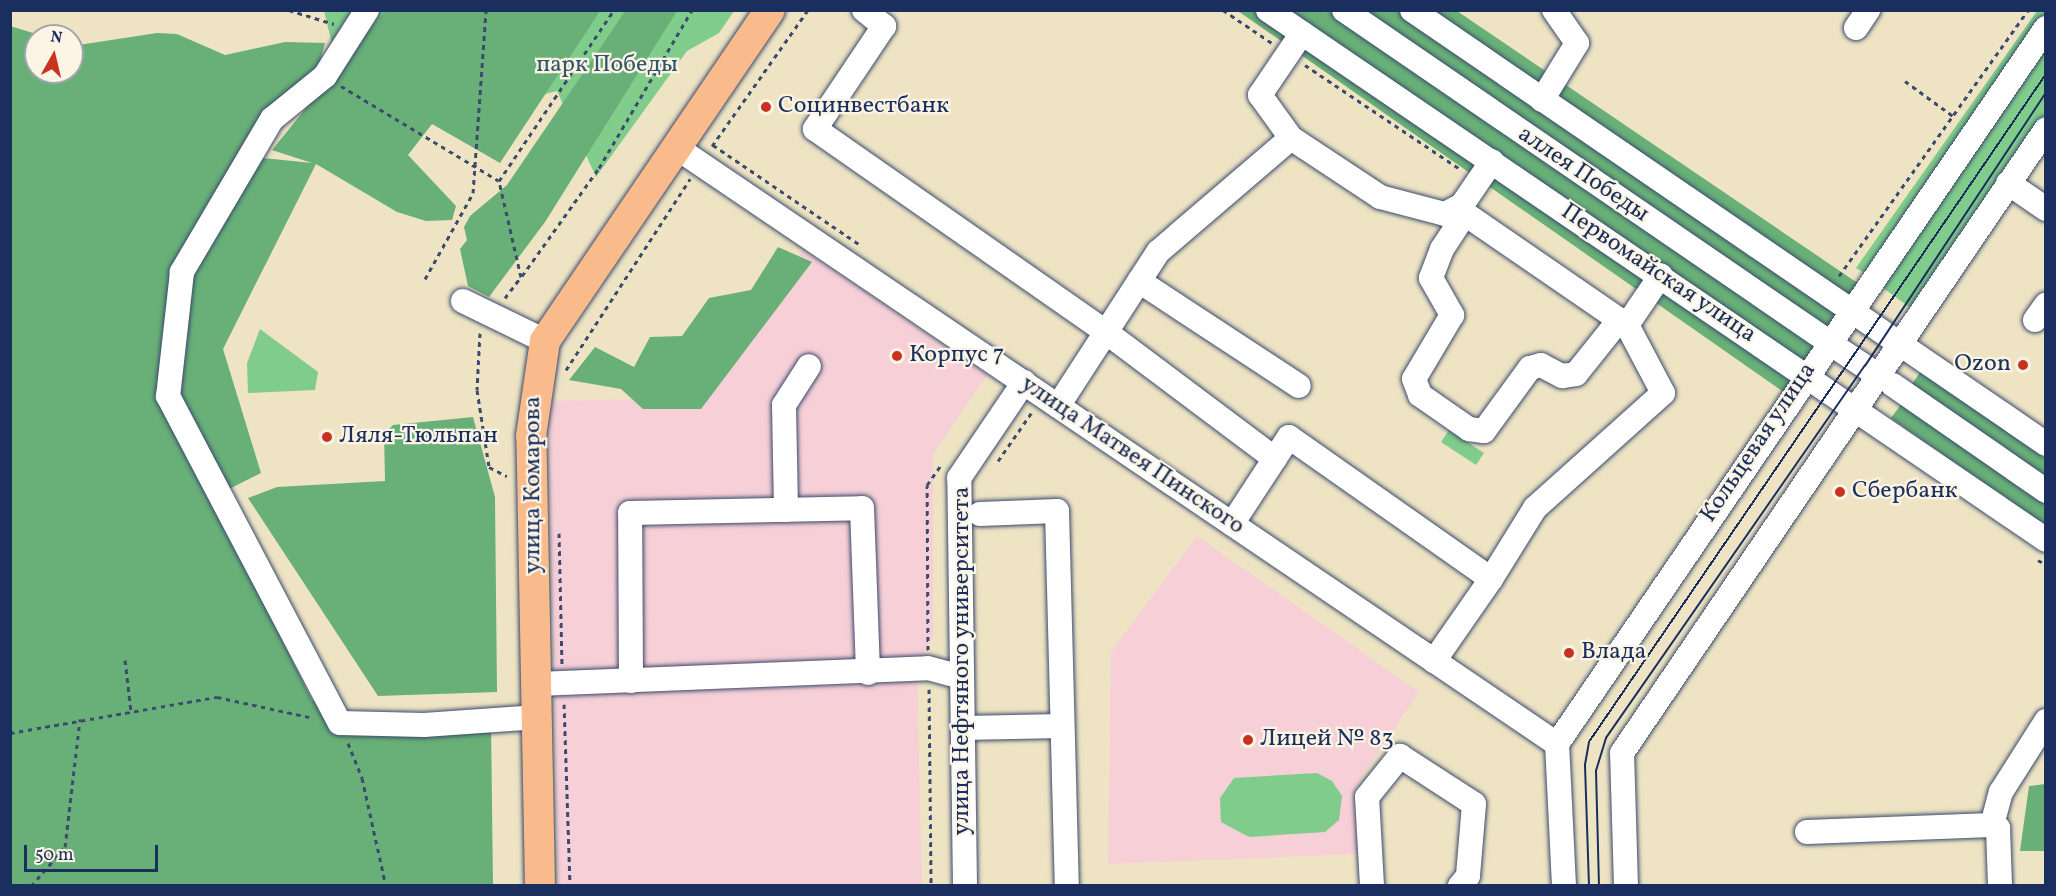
<!DOCTYPE html>
<html>
<head>
<meta charset="utf-8">
<style>
  body { margin:0 }
  #map { position:relative; width:2056px; height:896px; overflow:hidden; background:#eee4c4; font-family:Vollkorn,serif }
  div>[style] { position:absolute }
  [style*='--x'] { left:calc(var(--x)*1px); top:calc(var(--y)*1px); width:calc(var(--w)*1px); rotate:calc(var(--a)*1deg) }
  .built>* { inset:0; background:#f6cfd7 }
  .green>* { inset:0; background:#80cc8b }
  .forest>* { inset:0; background:#68b077 }
  .path>* { height:3px; margin-top:-1.5px; transform-origin:0; background:repeating-linear-gradient(90deg,#3b4a6d 0 4.5px,transparent 0 9px) }
  .roads { filter:drop-shadow(0 0 2px #3b4a6d) drop-shadow(0 0 2px #3b4a6d) }
  .minor>* { height:24px; margin:-12px; padding:0 12px; transform-origin:12px; border-radius:12px; background:#fff }
  .major>* { height:30px; margin:-15px; padding:0 15px; transform-origin:15px; border-radius:15px; background:#fabb8c }
  .tram>* { height:1.5px; margin:-0.75px; padding:0 0.75px; transform-origin:0.75px; border-radius:0.75px; background:#1b2f5e }
  .dots>* { width:16px; height:16px; translate:-50% -50%; box-sizing:border-box; border:3px solid #fcf5e5; border-radius:50% }
  span { translate:-50% -50%; white-space:nowrap; text-align:center; line-height:1.15; -webkit-text-stroke:4.5px #fcf5e5; paint-order:stroke }
  .park-label { font-size:24px; color:#345669 }
  .poi-label { font-size:24px; color:#1b2f5e }
  .left { translate:0 -50%; text-align:left }
  .right { translate:-100% -50%; text-align:right }
  .street-label { font-size:24px; color:#1b2f5e }
  .frame { position:absolute; inset:0; border:12px solid #1b2f5e; pointer-events:none }
  .north { position:absolute; left:24px; top:24px; width:60px; height:60px; box-sizing:border-box; background:#fcf5e5; border:2px solid #a2a6af; border-radius:50%; rotate:8deg; font-size:16px; font-weight:700; line-height:24px; text-align:center; color:#1b2f5e }
  .north::after { content:''; display:block; margin:auto; width:21px; height:27px; background:#c8321e; clip-path:polygon(50% 0,100% 100%,50% 72%,0 100%) }
  .scale { position:absolute; left:24px; top:845px; width:134px; height:27px; box-sizing:border-box; border:3px solid #1b2f5e; border-top:0; padding-left:8px; font-size:18px; line-height:21px; white-space:nowrap; color:#1b2f5e; -webkit-text-stroke:4px #fcf5e5; paint-order:stroke }
</style>
</head>
<body>
<div id="map">
  <div class="built">
    <i style="clip-path:polygon(803px 250px,987px 375px,933px 455px,933px 637px,917px 667px,922px 885px,558px 885px,548px 401px,703px 398px)"></i>
    <i style="clip-path:polygon(1197px 536px,1419px 692px,1355px 787px,1359px 854px,1108px 864px,1111px 652px)"></i>
  </div>
  <div class="green">
    <i style="clip-path:polygon(324px 11px,734px 11px,719px 33px,687px 51px,596px 177px,557px 91px,496px 107px,339px 73px)"></i>
    <i style="clip-path:polygon(2037px 11px,2045px 11px,2045px 19px,1865px 273px,1856px 268px)"></i>
    <i style="clip-path:polygon(2045px 49px,2045px 115px,1912px 309px,1883px 288px)"></i>
    <i style="clip-path:polygon(260px 329px,318px 372px,315px 390px,248px 393px,247px 363px)"></i>
    <i style="clip-path:polygon(1449px 430px,1484px 453px,1476px 465px,1441px 442px)"></i>
    <i style="clip-path:polygon(1317px 773px,1332px 781px,1342px 796px,1339px 820px,1325px 832px,1249px 837px,1221px 822px,1220px 798px,1234px 778px)"></i>
  </div>
  <div class="forest">
    <i style="clip-path:polygon(626px 10px,677px 11px,545px 222px,489px 297px,468px 286px,460px 249px,467px 240px,464px 227px,470px 216px,507px 185px)"></i>
    <i style="clip-path:polygon(385px 11px,600px 11px,500px 163px,432px 124px,408px 155px,456px 206px,452px 220px,426px 221px,397px 212px,316px 164px,223px 349px,261px 473px,225px 491px,226px 526px,312px 700px,420px 734px,491px 722px,493px 885px,11px 885px,10px 26px,43px 36px,36px 36px,36px 72px,72px 72px,72px 46px,157px 33px,177px 34px,225px 55px,285px 42px,325px 43px,317px 72px,234px 185px,263px 158px,312px 163px,272px 150px)"></i>
    <i style="clip-path:polygon(1238px 11px,1457px 11px,1859px 284px,1785px 393px)"></i>
    <i style="clip-path:polygon(778px 247px,812px 262px,701px 409px,643px 409px,621px 389px,569px 380px,595px 347px,634px 367px,650px 337px,682px 336px,709px 298px,751px 290px)"></i>
    <i style="clip-path:polygon(1921px 371px,2045px 458px,2045px 481px,1910px 387px)"></i>
    <i style="clip-path:polygon(1902px 403px,2045px 502px,2045px 526px,1891px 418px)"></i>
    <i style="clip-path:polygon(473px 417px,495px 497px,497px 692px,378px 696px,248px 498px,277px 487px,385px 481px,384px 434px,393px 425px)"></i>
    <i style="clip-path:polygon(2045px 784px,2045px 851px,2020px 851px,2029px 786px)"></i>
  </div>
  <div class="path">
    <i style="--x:289;--y:10;--w:47;--a:17.3"></i>
    <i style="--x:1223;--y:10;--w:59;--a:34"></i>
    <i style="--x:1305;--y:65;--w:188;--a:33.9"></i>
    <i style="--x:1905;--y:81;--w:59;--a:36.1"></i>
    <i style="--x:341;--y:86;--w:184;--a:31"></i>
    <i style="--x:713;--y:145;--w:178;--a:34.2"></i>
    <i style="--x:712;--y:146;--w:166;--a:-54.8"></i>
    <i style="--x:522;--y:276;--w:133;--a:-54.5"></i>
    <i style="--x:599;--y:168;--w:183;--a:-59.5"></i>
    <i style="--x:1839;--y:276;--w:326;--a:-54.6"></i>
    <i style="--x:425;--y:279;--w:98;--a:-60.8"></i>
    <i style="--x:473;--y:193;--w:183;--a:-85.9"></i>
    <i style="--x:505;--y:298;--w:26;--a:-53"></i>
    <i style="--x:521;--y:277;--w:98;--a:-102.9"></i>
    <i style="--x:499;--y:181;--w:206;--a:-56.1"></i>
    <i style="--x:480;--y:333;--w:57;--a:93"></i>
    <i style="--x:477;--y:390;--w:78;--a:81.1"></i>
    <i style="--x:489;--y:467;--w:20;--a:27"></i>
    <i style="--x:566;--y:370;--w:228;--a:-57"></i>
    <i style="--x:998;--y:461;--w:60;--a:-55.2"></i>
    <i style="--x:559;--y:533;--w:131;--a:88.7"></i>
    <i style="--x:2038;--y:560;--w:9;--a:32"></i>
    <i style="--x:928;--y:650;--w:165;--a:-90.3"></i>
    <i style="--x:927;--y:485;--w:24;--a:-55"></i>
    <i style="--x:125;--y:660;--w:51;--a:83.3"></i>
    <i style="--x:929;--y:689;--w:197;--a:89.4"></i>
    <i style="--x:564;--y:704;--w:182;--a:88.1"></i>
    <i style="--x:10;--y:733;--w:210;--a:-9.9"></i>
    <i style="--x:217;--y:697;--w:98;--a:12.3"></i>
    <i style="--x:348;--y:743;--w:38;--a:68"></i>
    <i style="--x:362;--y:778;--w:111;--a:77.5"></i>
    <i style="--x:31;--y:886;--w:52;--a:-48.9"></i>
    <i style="--x:65;--y:847;--w:129;--a:-83.3"></i>
  </div>
  <div class="roads">
    <div class="minor">
      <i style="--x:367;--y:10;--w:78;--a:122.5"></i>
      <i style="--x:325;--y:76;--w:68;--a:140.9"></i>
      <i style="--x:272;--y:119;--w:178;--a:120.5"></i>
      <i style="--x:182;--y:272;--w:125;--a:96.4"></i>
      <i style="--x:168;--y:396;--w:369;--a:62.3"></i>
      <i style="--x:340;--y:723;--w:84;--a:1.4"></i>
      <i style="--x:424;--y:725;--w:114;--a:-4"></i>
      <i style="--x:864;--y:10;--w:26;--a:39"></i>
      <i style="--x:884;--y:26;--w:124;--a:123.8"></i>
      <i style="--x:815;--y:129;--w:355;--a:34.9"></i>
      <i style="--x:1106;--y:332;--w:211;--a:36.9"></i>
      <i style="--x:1268;--y:10;--w:941;--a:34.26"></i>
      <i style="--x:1344;--y:10;--w:581;--a:34.4"></i>
      <i style="--x:1412;--y:10;--w:768;--a:34.39"></i>
      <i style="--x:1856;--y:28;--w:22;--a:-56"></i>
      <i style="--x:1302;--y:33;--w:75;--a:124.1"></i>
      <i style="--x:1260;--y:95;--w:53;--a:54.2"></i>
      <i style="--x:1291;--y:138;--w:107;--a:33.5"></i>
      <i style="--x:1380;--y:197;--w:67;--a:14.7"></i>
      <i style="--x:1445;--y:214;--w:19;--a:-28"></i>
      <i style="--x:1462;--y:205;--w:53;--a:-55.7"></i>
      <i style="--x:1542;--y:100;--w:67;--a:-58.4"></i>
      <i style="--x:1577;--y:43;--w:40;--a:-124.9"></i>
      <i style="--x:677;--y:148;--w:1063;--a:34.11"></i>
      <i style="--x:2008;--y:183;--w:46;--a:34.4"></i>
      <i style="--x:1458;--y:209;--w:205;--a:34.5"></i>
      <i style="--x:1465;--y:214;--w:42;--a:123.3"></i>
      <i style="--x:1442;--y:249;--w:31;--a:111"></i>
      <i style="--x:1431;--y:278;--w:43;--a:60.4"></i>
      <i style="--x:1452;--y:315;--w:74;--a:120.7"></i>
      <i style="--x:1414;--y:379;--w:17;--a:69"></i>
      <i style="--x:1420;--y:395;--w:60;--a:34.8"></i>
      <i style="--x:1469;--y:429;--w:15;--a:8"></i>
      <i style="--x:1484;--y:431;--w:78;--a:-53.9"></i>
      <i style="--x:1530;--y:368;--w:11;--a:-15"></i>
      <i style="--x:1541;--y:365;--w:24;--a:28"></i>
      <i style="--x:1562;--y:376;--w:14;--a:-8"></i>
      <i style="--x:1576;--y:374;--w:70;--a:-51.3"></i>
      <i style="--x:1139;--y:281;--w:191;--a:33.3"></i>
      <i style="--x:463;--y:301;--w:91;--a:26"></i>
      <i style="--x:2035;--y:320;--w:19;--a:-54"></i>
      <i style="--x:1834;--y:346;--w:43;--a:33.7"></i>
      <i style="--x:1893;--y:385;--w:186;--a:34.7"></i>
      <i style="--x:1058;--y:406;--w:184;--a:-57"></i>
      <i style="--x:1158;--y:252;--w:175;--a:-40.6"></i>
      <i style="--x:786;--y:510;--w:105;--a:-91.1"></i>
      <i style="--x:784;--y:405;--w:46;--a:-57.3"></i>
      <i style="--x:980;--y:514;--w:77;--a:-2.2"></i>
      <i style="--x:1057;--y:511;--w:375;--a:88.5"></i>
      <i style="--x:1232;--y:524;--w:104;--a:-56.8"></i>
      <i style="--x:1289;--y:437;--w:247;--a:35.1"></i>
      <i style="--x:1491;--y:579;--w:100;--a:124.8"></i>
      <i style="--x:1491;--y:579;--w:84;--a:-58.2"></i>
      <i style="--x:1535;--y:508;--w:172;--a:-41.9"></i>
      <i style="--x:1663;--y:393;--w:77;--a:-117.9"></i>
      <i style="--x:1627;--y:325;--w:60;--a:-55.8"></i>
      <i style="--x:631;--y:681;--w:168;--a:-90.3"></i>
      <i style="--x:630;--y:513;--w:232;--a:-1.2"></i>
      <i style="--x:862;--y:508;--w:165;--a:87.9"></i>
      <i style="--x:537;--y:684;--w:391;--a:-2.3"></i>
      <i style="--x:928;--y:668;--w:34;--a:15"></i>
      <i style="--x:963;--y:728;--w:99;--a:-1.2"></i>
      <i style="--x:1992;--y:825;--w:34;--a:-75"></i>
      <i style="--x:2001;--y:792;--w:84;--a:-57.6"></i>
      <i style="--x:1807;--y:832;--w:185;--a:-2.2"></i>
      <i style="--x:1992;--y:825;--w:7;--a:27"></i>
      <i style="--x:1998;--y:828;--w:58;--a:88"></i>
      <i style="--x:965;--y:886;--w:408;--a:-90.8"></i>
      <i style="--x:959;--y:478;--w:116;--a:-55.9"></i>
      <i style="--x:1372;--y:886;--w:89;--a:-93.2"></i>
      <i style="--x:1367;--y:797;--w:53;--a:-51.2"></i>
      <i style="--x:1400;--y:756;--w:88;--a:33"></i>
      <i style="--x:1474;--y:804;--w:72;--a:94.8"></i>
      <i style="--x:1468;--y:876;--w:13;--a:129"></i>
      <i style="--x:1564;--y:886;--w:142;--a:-92.8"></i>
      <i style="--x:1557;--y:744;--w:867;--a:-55.67"></i>
      <i style="--x:1626;--y:886;--w:133;--a:-91.7"></i>
      <i style="--x:1622;--y:753;--w:754;--a:-55.8"></i>
    </div>
    <div class="major">
      <i style="--x:540;--y:886;--w:450;--a:-91.1"></i>
      <i style="--x:531;--y:436;--w:96;--a:-81.6"></i>
      <i style="--x:545;--y:341;--w:400;--a:-55.8"></i>
    </div>
  </div>
  <div class="tram">
    <i style="--x:1589;--y:886;--w:121;--a:-91.9"></i>
    <i style="--x:1585;--y:765;--w:23;--a:-80"></i>
    <i style="--x:1589;--y:742;--w:809;--a:-55.62"></i>
    <i style="--x:1599;--y:886;--w:115;--a:-91.5"></i>
    <i style="--x:1596;--y:771;--w:34;--a:-73"></i>
    <i style="--x:1606;--y:738;--w:453;--a:-55.2"></i>
    <i style="--x:1865;--y:366;--w:328;--a:-56.5"></i>
  </div>
  <div class="dots">
    <i style="left:766px;top:107px;background:#c8321e"></i>
    <i style="left:897px;top:356px;background:#c8321e"></i>
    <i style="left:2023px;top:365px;background:#c8321e"></i>
    <i style="left:327px;top:437px;background:#c8321e"></i>
    <i style="left:1840px;top:492px;background:#c8321e"></i>
    <i style="left:1569px;top:653px;background:#c8321e"></i>
    <i style="left:1248px;top:740px;background:#c8321e"></i>
  </div>
  <div class="park-label">
    <span style="left:607px;top:66px">парк Победы</span>
  </div>
  <div class="poi-label">
    <span class="left" style="left:778px;top:107px">Социнвестбанк</span>
    <span class="left" style="left:909px;top:356px">Корпус 7</span>
    <span class="right" style="left:2011px;top:365px">Ozon</span>
    <span class="left" style="left:339px;top:437px">Ляля-Тюльпан</span>
    <span class="left" style="left:1852px;top:492px">Сбербанк</span>
    <span class="left" style="left:1581px;top:653px">Влада</span>
    <span class="left" style="left:1260px;top:740px">Лицей № 83</span>
  </div>
  <div class="street-label">
    <span style="left:1583px;top:175px;rotate:34deg">аллея Победы</span>
    <span style="left:1658px;top:274px;rotate:34deg">Первомайская улица</span>
    <span style="left:1759px;top:443px;rotate:-56deg">Кольцевая улица</span>
    <span style="left:1132px;top:456px;rotate:34deg">улица Матвея Пинского</span>
    <span style="left:534px;top:485px;rotate:-90deg">улица Комарова</span>
    <span style="left:963px;top:661px;rotate:-90deg">улица Нефтяного университета</span>
  </div>
  <div class="frame"></div>
  <div class="north">N</div>
  <div class="scale">50 m</div>
</div>
</body>
</html>
